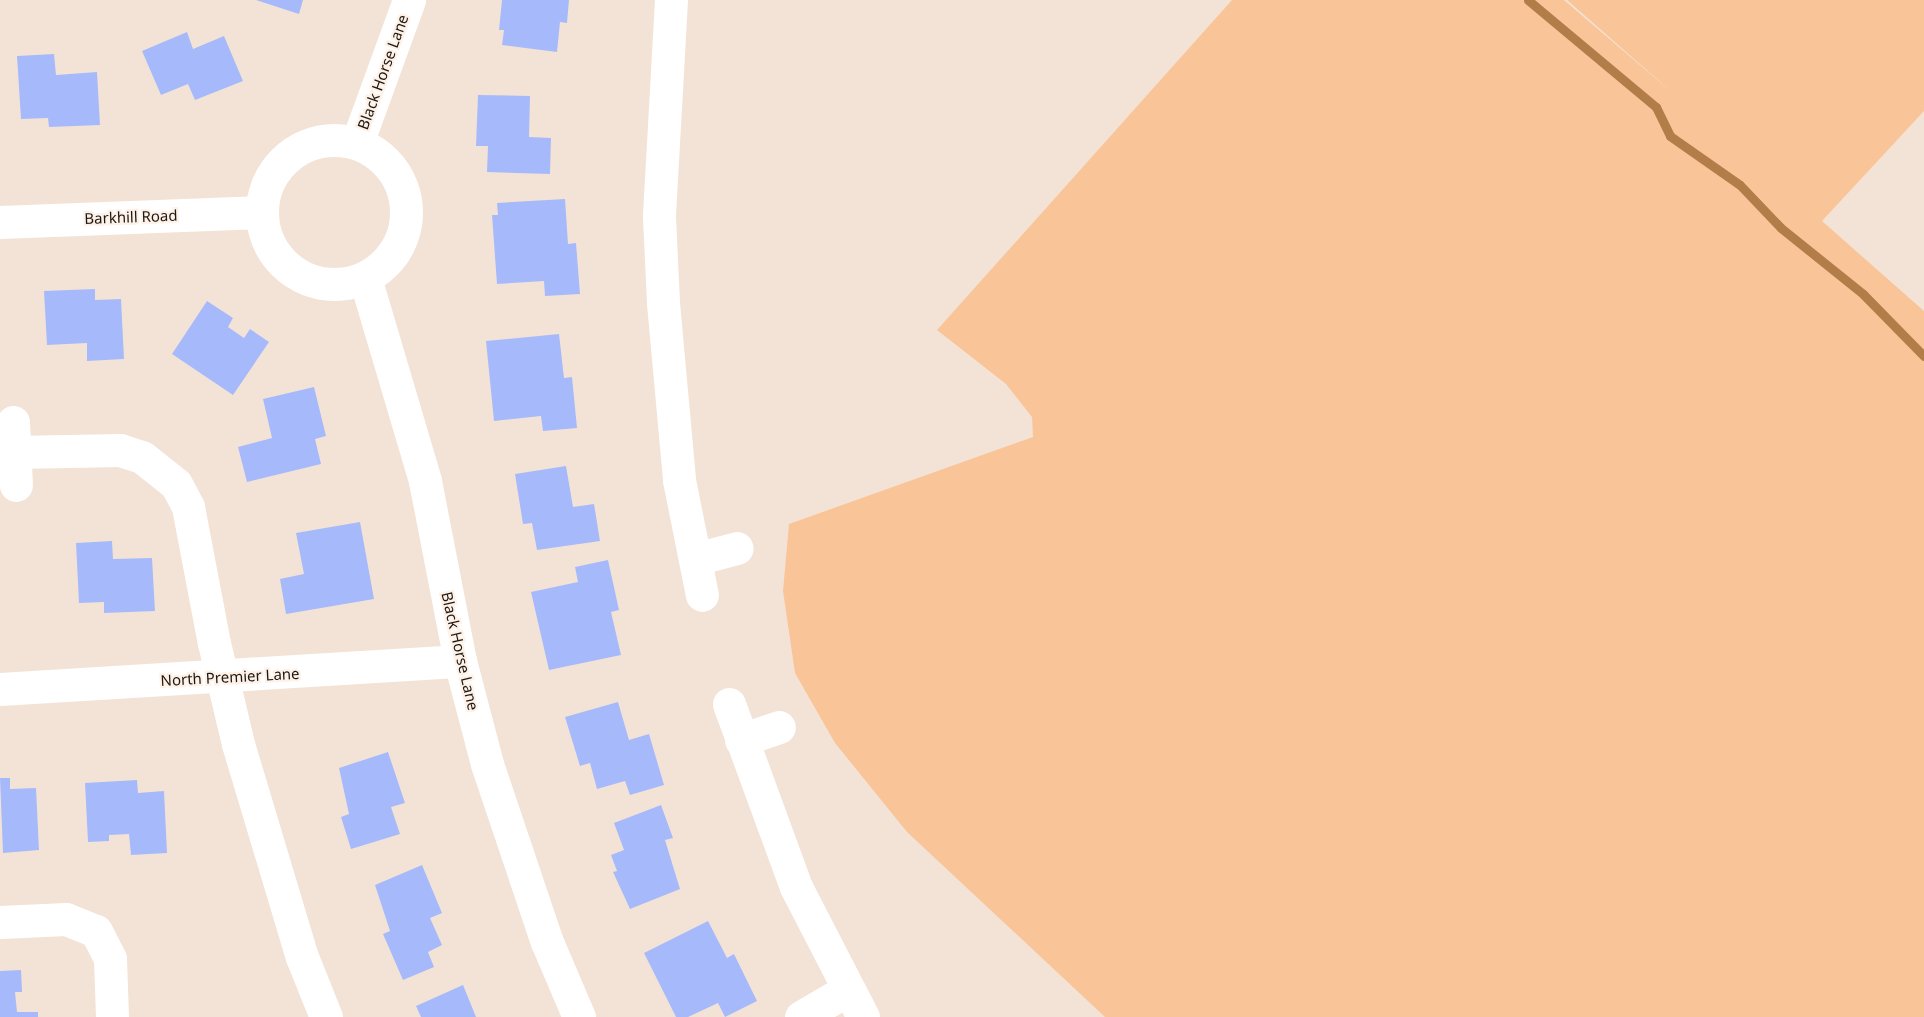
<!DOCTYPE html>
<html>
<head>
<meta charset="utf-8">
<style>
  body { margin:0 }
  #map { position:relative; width:1924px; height:1017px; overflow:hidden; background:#f3e3d6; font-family:"Noto Sans",sans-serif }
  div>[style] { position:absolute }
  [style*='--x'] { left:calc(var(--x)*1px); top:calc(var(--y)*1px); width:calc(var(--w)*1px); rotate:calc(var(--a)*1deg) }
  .green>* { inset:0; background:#f9c598 }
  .stream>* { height:9px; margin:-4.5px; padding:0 4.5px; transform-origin:4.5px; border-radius:4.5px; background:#b37d4a }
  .building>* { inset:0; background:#a6bafb }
  .minor>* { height:33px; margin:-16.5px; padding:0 16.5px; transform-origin:16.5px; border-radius:16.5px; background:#fff }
  .minor>.ring { margin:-16.5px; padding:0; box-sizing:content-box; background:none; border:33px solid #fff; border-radius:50% }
  span { translate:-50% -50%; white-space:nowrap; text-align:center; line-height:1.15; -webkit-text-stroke:4.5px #fef1e7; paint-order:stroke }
  .street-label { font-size:15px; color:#1d1813 }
</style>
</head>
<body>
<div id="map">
  <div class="green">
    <i style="clip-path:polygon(1232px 0,1564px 0,1675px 95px,1567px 0,1924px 0,1924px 111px,1822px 221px,1924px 311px,1924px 1017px,1105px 1017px,907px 832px,835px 743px,795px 673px,783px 591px,789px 524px,1033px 437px,1032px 417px,1006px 384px,937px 330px)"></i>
  </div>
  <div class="stream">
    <i style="--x:1528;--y:0;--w:167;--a:39.9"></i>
    <i style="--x:1656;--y:107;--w:32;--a:64"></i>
    <i style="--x:1670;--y:136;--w:85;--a:35"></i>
    <i style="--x:1740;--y:185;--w:59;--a:46.4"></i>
    <i style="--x:1781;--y:228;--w:105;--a:38.8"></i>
    <i style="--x:1863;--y:294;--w:87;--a:45.5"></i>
  </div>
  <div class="building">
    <i style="clip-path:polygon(256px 0,303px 0,299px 14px)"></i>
    <i style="clip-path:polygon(502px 0,569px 0,567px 23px,560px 22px,557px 52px,502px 45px,504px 30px,499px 30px)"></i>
    <i style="clip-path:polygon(187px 32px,193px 49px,224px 36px,243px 81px,195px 100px,188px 84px,161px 95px,142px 51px)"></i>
    <i style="clip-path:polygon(54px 54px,56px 75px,97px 72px,100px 125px,49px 127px,48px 118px,21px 119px,17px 56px)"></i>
    <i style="clip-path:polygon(478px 95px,530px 96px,529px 137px,551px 138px,550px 174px,487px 172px,488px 146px,476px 146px)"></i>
    <i style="clip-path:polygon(565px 199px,568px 244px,576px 243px,580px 294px,545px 296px,544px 281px,497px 284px,492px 215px,498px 215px,497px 203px)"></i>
    <i style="clip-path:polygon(95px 289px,95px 300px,121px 299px,124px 359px,87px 361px,87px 343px,47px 345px,44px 291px)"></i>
    <i style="clip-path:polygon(207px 301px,233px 318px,228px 327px,244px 338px,250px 329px,269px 342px,233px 395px,172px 354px)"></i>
    <i style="clip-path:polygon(559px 334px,564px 378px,572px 377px,577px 428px,543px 431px,541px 416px,494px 421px,486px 341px)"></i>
    <i style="clip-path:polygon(314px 387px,326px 436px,315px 439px,321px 464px,247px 482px,238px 447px,272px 438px,263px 399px)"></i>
    <i style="clip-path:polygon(566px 466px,573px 507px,594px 504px,600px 541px,537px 550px,532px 523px,523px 524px,515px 474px)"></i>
    <i style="clip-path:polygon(360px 522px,374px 599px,286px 614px,280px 579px,304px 574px,296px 533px)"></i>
    <i style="clip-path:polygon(112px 541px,113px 559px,152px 558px,155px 611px,104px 613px,104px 602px,79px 603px,76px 543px)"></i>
    <i style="clip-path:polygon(608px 560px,619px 610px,611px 612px,621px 655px,549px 670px,531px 592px,578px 582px,575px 567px)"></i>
    <i style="clip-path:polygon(618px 702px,629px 740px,649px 734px,664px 785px,630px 795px,625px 781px,597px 789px,590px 763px,580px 766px,565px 717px)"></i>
    <i style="clip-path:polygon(388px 752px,405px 803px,391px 807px,400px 834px,351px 849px,341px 817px,349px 814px,339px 768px)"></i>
    <i style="clip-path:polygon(0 778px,10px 778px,10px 789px,36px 788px,39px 850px,3px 853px)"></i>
    <i style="clip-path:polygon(137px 780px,138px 793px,164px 791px,167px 853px,131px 855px,129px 834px,109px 835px,109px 841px,88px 842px,85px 783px)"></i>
    <i style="clip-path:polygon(661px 805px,673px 838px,665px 840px,680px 889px,630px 909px,613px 872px,617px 871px,611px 855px,624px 850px,614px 823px)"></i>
    <i style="clip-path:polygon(422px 865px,442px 913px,430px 918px,442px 945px,428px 952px,434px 967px,403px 980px,383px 934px,390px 931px,375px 885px)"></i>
    <i style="clip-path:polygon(708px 921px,727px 958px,734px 954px,757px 1001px,725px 1017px,718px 1003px,688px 1017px,676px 1017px,644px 953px)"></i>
    <i style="clip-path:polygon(21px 970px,22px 992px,15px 992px,17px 1012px,38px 1012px,38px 1017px,0 1017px,0 971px)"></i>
    <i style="clip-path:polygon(463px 985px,476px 1017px,421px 1017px,416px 1006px)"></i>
  </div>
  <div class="minor">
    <i style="--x:671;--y:0;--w:217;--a:93.2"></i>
    <i style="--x:659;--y:217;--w:86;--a:87.3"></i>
    <i style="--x:663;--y:303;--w:178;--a:84.8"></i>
    <i style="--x:679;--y:480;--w:117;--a:78.7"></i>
    <i class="ring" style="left:262px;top:140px;width:111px;height:111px"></i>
    <i style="--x:357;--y:143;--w:152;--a:-70"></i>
    <i style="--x:0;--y:222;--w:262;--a:-2.2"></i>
    <i style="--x:365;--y:278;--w:212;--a:73.5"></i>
    <i style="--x:425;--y:481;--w:183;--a:79"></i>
    <i style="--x:460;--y:661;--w:106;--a:75.3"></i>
    <i style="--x:487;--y:764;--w:188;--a:71.4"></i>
    <i style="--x:547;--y:942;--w:82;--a:66.9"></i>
    <i style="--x:13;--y:422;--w:63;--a:87.3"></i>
    <i style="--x:14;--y:452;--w:106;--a:-1.1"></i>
    <i style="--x:120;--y:450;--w:23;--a:18"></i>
    <i style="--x:142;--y:457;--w:43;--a:38.5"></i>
    <i style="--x:176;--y:484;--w:26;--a:62"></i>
    <i style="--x:188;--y:507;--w:138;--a:79.2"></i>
    <i style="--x:214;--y:643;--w:104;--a:76.6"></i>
    <i style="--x:238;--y:744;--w:222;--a:73.3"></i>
    <i style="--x:302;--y:957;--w:65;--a:68.2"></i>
    <i style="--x:695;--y:559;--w:43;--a:-14.7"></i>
    <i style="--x:0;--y:689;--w:461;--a:-3.5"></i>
    <i style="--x:729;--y:704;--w:195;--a:69.9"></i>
    <i style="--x:796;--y:887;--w:146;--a:62.7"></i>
    <i style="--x:741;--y:740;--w:40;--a:-18.9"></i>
    <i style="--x:0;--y:922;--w:66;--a:-2.6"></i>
    <i style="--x:66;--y:919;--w:32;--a:22"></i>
    <i style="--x:96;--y:931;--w:31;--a:63"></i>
    <i style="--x:110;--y:959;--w:58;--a:88"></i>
    <i style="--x:801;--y:1017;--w:53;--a:-30.4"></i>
  </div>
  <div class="street-label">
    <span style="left:383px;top:72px;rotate:-70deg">Black Horse Lane</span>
    <span style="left:131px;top:217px;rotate:-2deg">Barkhill Road</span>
    <span style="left:460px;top:651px;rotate:77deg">Black Horse Lane</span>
    <span style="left:230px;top:677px;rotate:-3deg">North Premier Lane</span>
  </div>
</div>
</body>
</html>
